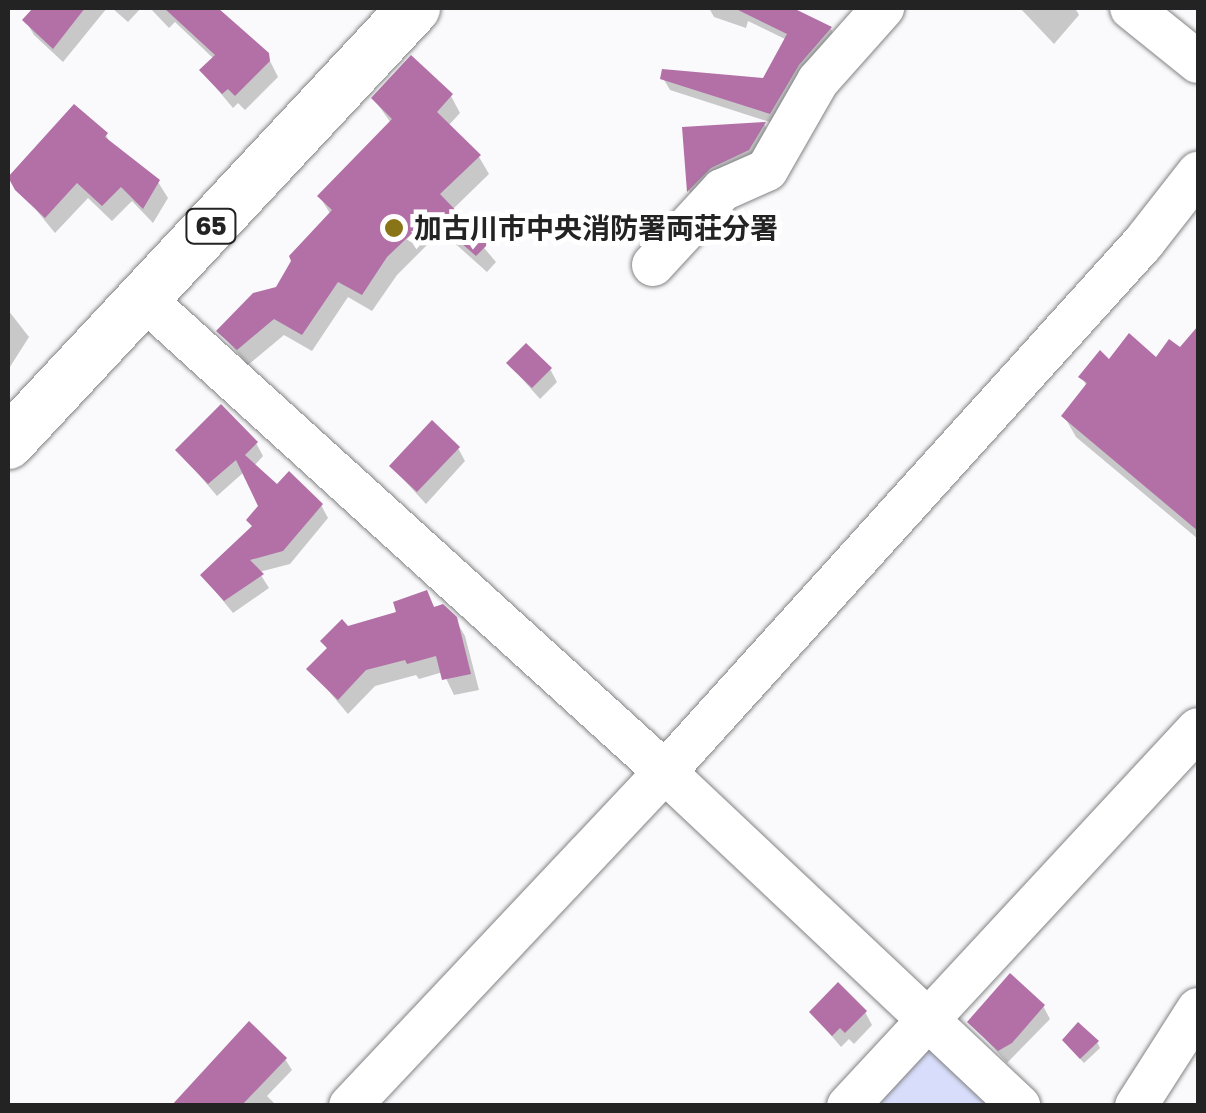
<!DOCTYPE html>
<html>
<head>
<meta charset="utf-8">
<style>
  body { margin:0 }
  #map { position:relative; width:1206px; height:1113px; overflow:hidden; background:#fafafc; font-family:"Golos Text","Noto Sans JP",sans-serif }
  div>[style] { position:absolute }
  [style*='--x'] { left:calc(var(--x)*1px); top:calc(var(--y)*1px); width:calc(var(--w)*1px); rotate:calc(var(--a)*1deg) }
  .green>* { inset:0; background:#d8ddfb }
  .shadow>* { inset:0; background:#0003 }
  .building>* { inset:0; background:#b270a7 }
  .roads { filter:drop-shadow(0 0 2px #828384) drop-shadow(0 0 2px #828384) }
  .minor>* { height:42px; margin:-21px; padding:0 21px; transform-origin:21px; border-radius:21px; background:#fff }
  .major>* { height:52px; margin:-26px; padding:0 26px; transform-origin:26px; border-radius:26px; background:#fff }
  .dots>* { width:28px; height:28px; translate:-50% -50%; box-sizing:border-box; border:5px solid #fff; border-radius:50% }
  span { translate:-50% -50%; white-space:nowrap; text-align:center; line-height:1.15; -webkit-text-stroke:10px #fff; paint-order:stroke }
  .shield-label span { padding:2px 8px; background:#fff; border:2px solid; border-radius:8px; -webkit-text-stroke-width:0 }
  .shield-label { font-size:25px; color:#232324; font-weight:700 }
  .poi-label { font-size:28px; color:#232324; font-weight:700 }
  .left { translate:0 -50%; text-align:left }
  .frame { position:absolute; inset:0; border:10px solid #232324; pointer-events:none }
</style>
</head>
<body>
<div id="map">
  <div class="green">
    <i style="clip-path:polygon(929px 1035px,1006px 1106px,860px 1106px)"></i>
  </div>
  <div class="shadow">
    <i style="clip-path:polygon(37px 8px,107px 8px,63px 62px,34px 35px,25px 20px)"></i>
    <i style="clip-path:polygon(112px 8px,141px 8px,128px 22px)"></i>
    <i style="clip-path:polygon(150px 8px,216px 8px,267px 55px,278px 77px,245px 110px,238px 103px,233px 108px,202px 71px,214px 59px,175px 22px,169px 28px)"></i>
    <i style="clip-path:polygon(709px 8px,788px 8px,831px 29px,837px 40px,776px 124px,670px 90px,663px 78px,764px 81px,787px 40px,748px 21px,746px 28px,714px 17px)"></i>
    <i style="clip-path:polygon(1075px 8px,1079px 15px,1054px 44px,1021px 9px)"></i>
    <i style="clip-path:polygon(451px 96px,460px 113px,448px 126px,479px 157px,489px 174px,452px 210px,496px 262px,487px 272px,441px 231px,397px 275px,372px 311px,348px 297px,312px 351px,284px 335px,248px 365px,219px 331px,277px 289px,331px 215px,320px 197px,391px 123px,374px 99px)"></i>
    <i style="clip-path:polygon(764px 124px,771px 136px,756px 163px,695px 202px,689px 191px,685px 129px)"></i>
    <i style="clip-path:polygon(106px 135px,111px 145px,158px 182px,168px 198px,153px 223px,132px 201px,112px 221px,88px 198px,55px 233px,10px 178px)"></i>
    <i style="clip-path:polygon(8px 310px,29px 337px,8px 370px)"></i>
    <i style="clip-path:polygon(1198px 330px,1198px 539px,1076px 437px,1064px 416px,1087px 387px,1082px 377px,1109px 363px,1157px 360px,1180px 351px)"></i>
    <i style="clip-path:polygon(509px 364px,550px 369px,557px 382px,540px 399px)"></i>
    <i style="clip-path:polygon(256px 443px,263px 456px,254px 466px,277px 487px,321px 505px,328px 518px,290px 564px,259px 572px,269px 588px,233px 613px,203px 576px,254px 528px,261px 507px,244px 472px,217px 496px,178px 450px)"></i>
    <i style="clip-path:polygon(458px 448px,465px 461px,426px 504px,392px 467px)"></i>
    <i style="clip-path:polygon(426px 593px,435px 609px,455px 619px,465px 636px,479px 690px,454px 695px,443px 672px,419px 679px,416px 675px,375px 686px,348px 714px,310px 669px,328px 650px,323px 641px,399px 614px)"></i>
    <i style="clip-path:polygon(1043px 1006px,1050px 1019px,1007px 1063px,970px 1022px)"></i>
    <i style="clip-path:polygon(865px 1012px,872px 1025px,854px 1044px,849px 1039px,841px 1047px,812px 1013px)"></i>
    <i style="clip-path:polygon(1097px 1042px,1100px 1048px,1084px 1063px,1068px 1046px)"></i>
    <i style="clip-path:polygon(285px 1059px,292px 1070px,267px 1096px,277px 1106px,189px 1106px)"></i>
  </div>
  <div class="building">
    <i style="clip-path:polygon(33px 8px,85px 8px,53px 49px,22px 20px)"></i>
    <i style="clip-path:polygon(164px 8px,218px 8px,269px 53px,270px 61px,235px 96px,228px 89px,222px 94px,199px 70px,215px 55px)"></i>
    <i style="clip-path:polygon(734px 8px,793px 8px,832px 27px,799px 65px,770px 114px,660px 79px,662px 69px,763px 78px,787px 34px)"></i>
    <i style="clip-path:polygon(411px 55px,453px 94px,437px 112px,481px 155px,440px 194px,488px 244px,476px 256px,430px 216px,387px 257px,362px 295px,338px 282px,302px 335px,274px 319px,237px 350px,216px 331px,253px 293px,276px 287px,291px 261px,289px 256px,332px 210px,317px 196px,392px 119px,371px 98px)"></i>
    <i style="clip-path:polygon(74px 104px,108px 133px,105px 137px,160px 180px,143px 209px,121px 187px,102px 206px,77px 183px,45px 218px,15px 190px,8px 177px)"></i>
    <i style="clip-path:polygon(766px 122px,749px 150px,711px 168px,687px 192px,682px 127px)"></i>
    <i style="clip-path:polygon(1198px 326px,1198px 531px,1061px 416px,1087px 383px,1078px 377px,1100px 350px,1109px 359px,1129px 333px,1156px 357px,1169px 339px,1180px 347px)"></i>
    <i style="clip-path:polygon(526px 343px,552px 368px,532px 388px,506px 363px)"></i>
    <i style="clip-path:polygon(221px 404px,258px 442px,245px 455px,277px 484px,289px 471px,323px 504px,283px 551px,250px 560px,264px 574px,224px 601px,200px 575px,252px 526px,246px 520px,258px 506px,236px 460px,208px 484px,175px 450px)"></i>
    <i style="clip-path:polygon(432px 420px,460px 447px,417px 492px,389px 466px)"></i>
    <i style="clip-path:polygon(427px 590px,434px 607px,443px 604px,457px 617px,471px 674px,442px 680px,436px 656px,407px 664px,405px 660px,366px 670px,338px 700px,306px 669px,327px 648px,320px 641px,342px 619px,348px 626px,396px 612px,393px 602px)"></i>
    <i style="clip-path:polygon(1010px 973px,1045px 1005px,1012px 1043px,998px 1051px,967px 1022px)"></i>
    <i style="clip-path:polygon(838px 982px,867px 1011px,845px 1033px,840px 1028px,832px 1036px,809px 1012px)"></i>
    <i style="clip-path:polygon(249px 1021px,287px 1058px,241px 1106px,171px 1106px)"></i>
    <i style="clip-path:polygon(1078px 1022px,1099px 1041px,1080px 1059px,1062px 1040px)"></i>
  </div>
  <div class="roads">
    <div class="minor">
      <i style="--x:1131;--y:8;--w:86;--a:38.9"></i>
      <i style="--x:653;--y:265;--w:102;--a:-47.4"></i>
      <i style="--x:722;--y:190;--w:49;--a:-24"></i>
      <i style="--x:767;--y:170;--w:103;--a:-60.2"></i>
      <i style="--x:818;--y:81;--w:98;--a:-48.3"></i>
      <i style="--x:143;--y:298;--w:705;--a:42.24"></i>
      <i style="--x:665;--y:772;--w:487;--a:43.3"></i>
      <i style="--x:350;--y:1106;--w:459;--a:-46.7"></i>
      <i style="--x:665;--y:772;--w:714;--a:-47.89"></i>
      <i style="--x:1144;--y:242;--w:88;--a:-52"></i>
      <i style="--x:848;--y:1106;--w:514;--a:-47.13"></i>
      <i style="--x:1136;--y:1106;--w:115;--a:-57.4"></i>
    </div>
    <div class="major">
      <i style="--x:8;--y:443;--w:595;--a:-46.97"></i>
    </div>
  </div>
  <div class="dots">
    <i style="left:394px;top:228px;background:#897418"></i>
  </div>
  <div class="shield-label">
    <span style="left:211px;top:226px">65</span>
  </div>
  <div class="poi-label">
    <span class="left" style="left:414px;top:228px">加古川市中央消防署両荘分署</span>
  </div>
  <div class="frame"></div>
</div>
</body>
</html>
